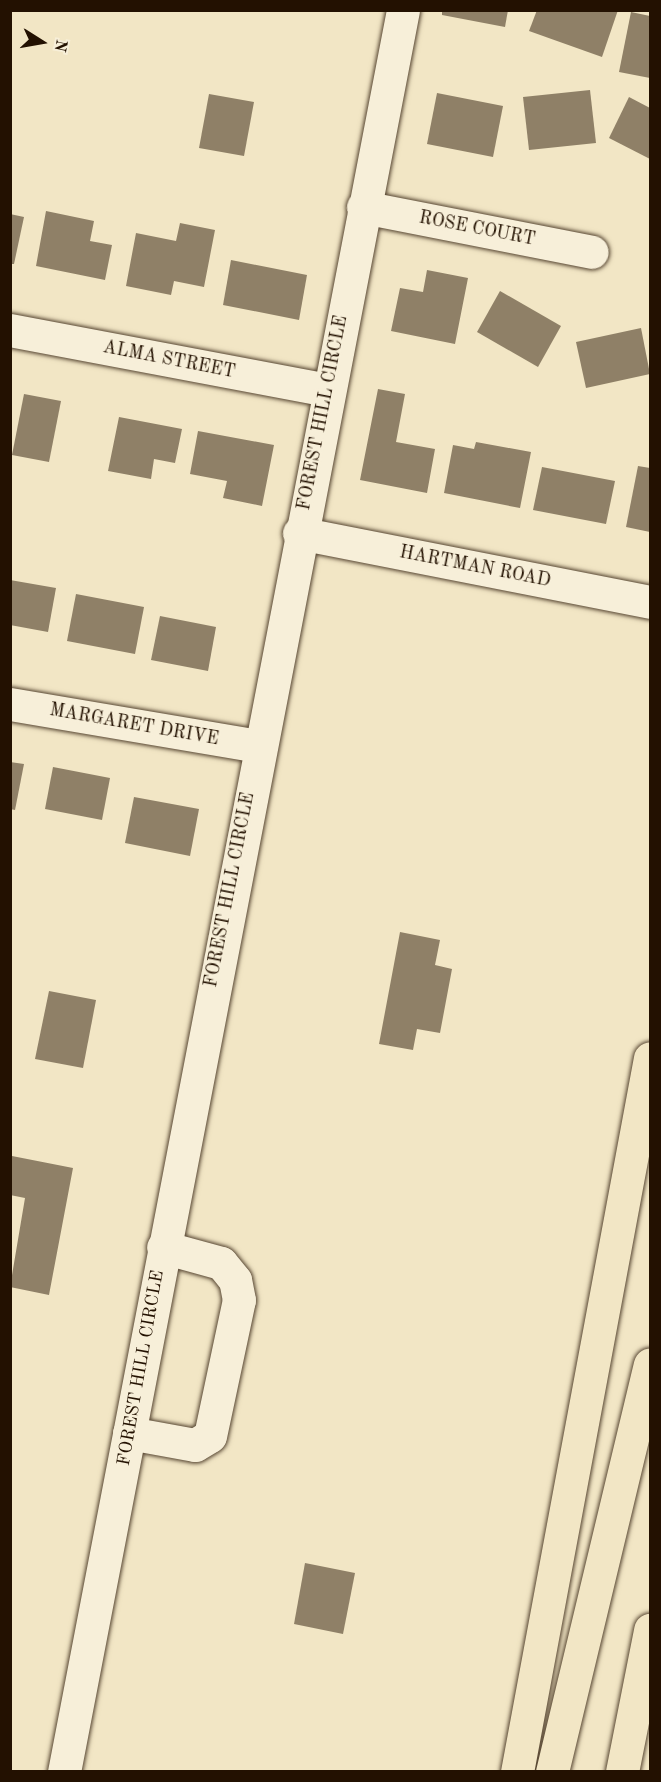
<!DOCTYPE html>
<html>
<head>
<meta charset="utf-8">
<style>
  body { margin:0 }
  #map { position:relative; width:661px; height:1782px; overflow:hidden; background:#f2e6c5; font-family:"Old Standard TT",serif }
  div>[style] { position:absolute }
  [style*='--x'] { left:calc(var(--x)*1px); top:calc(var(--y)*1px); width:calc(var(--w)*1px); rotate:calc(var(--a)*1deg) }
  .building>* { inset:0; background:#8f8067 }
  .roads { filter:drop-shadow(0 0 2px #574632) drop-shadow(0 0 2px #574632) }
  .minor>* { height:33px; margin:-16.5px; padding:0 16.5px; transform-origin:16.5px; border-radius:16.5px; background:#f7efd9 }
  .highway>* { height:33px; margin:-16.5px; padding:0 16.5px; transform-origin:16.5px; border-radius:16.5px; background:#f2e6c5 }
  span { translate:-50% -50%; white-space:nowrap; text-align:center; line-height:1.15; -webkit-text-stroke:4.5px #f7efd9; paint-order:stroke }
  .street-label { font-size:18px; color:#231101 }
  .frame { position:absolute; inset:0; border:12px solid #231101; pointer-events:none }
  .north { position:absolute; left:12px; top:12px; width:60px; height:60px; -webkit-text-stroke:4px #f7efd9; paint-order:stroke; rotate:101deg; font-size:16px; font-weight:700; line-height:24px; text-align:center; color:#231101 }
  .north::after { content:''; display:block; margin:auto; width:21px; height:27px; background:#231101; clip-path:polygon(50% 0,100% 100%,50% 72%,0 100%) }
</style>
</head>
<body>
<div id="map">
  <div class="building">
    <i style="clip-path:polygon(442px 10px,508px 10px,505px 27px,442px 15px)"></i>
    <i style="clip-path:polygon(537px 10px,618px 10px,602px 57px,529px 31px)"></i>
    <i style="clip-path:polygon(631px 12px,650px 16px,650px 78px,619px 72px)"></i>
    <i style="clip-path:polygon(590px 90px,596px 143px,529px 150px,523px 97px)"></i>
    <i style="clip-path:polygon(437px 93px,503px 106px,493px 157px,427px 144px)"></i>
    <i style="clip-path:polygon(209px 94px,254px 102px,244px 156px,199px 148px)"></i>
    <i style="clip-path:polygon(629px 97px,650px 108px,650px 159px,609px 138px)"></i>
    <i style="clip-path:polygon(46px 211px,94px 221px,90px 241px,112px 245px,105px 280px,36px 266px)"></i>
    <i style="clip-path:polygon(10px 214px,24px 217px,14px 264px,10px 264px)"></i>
    <i style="clip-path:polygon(180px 223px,215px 230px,204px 287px,174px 281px,171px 295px,126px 286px,136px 233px,176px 241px)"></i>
    <i style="clip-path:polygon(231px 260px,307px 275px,299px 320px,223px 305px)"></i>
    <i style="clip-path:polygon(427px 270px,468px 278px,455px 344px,391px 331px,400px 288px,423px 292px)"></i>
    <i style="clip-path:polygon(500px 291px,561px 326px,538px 367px,477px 332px)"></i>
    <i style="clip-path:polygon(641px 328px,650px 374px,586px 388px,576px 342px)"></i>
    <i style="clip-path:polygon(378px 389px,405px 394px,396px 442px,435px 449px,427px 493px,360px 480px)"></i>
    <i style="clip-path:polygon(24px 394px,61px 401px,49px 462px,12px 455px)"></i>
    <i style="clip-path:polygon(119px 417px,182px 429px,175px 463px,154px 459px,151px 479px,108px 471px)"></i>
    <i style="clip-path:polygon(198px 431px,274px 445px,262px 506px,223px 498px,227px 481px,190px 474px)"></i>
    <i style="clip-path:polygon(476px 442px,531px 452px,520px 508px,444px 493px,453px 445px,474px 449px)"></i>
    <i style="clip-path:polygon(638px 466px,650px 468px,650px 532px,626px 527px)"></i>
    <i style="clip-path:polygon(542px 467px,615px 481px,606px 524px,533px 510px)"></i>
    <i style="clip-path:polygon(10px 580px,56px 588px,48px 632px,10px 625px)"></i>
    <i style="clip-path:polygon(76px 594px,144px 607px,135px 654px,67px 641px)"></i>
    <i style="clip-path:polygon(160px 616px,216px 627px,208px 671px,151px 660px)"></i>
    <i style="clip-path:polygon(10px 762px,24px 764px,15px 810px,10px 809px)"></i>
    <i style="clip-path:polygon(53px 767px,110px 778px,102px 820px,45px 809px)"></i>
    <i style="clip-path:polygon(134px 797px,199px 809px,190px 856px,125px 843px)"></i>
    <i style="clip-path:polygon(400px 932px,440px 940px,435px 965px,452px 969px,440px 1033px,417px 1029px,413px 1050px,379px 1044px)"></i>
    <i style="clip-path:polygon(49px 991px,96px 1000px,83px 1068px,35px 1059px)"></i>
    <i style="clip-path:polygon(12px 1156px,73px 1168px,49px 1295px,10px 1287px,25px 1198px,10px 1195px)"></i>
    <i style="clip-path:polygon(305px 1563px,355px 1573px,343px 1634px,294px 1624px)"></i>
  </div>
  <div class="roads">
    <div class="minor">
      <i style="--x:363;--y:207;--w:233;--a:11.1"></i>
      <i style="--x:10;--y:330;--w:323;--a:10.7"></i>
      <i style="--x:299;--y:533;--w:358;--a:11.1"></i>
      <i style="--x:10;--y:704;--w:252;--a:9.6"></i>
      <i style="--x:129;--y:1433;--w:67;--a:10.3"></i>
      <i style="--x:195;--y:1445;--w:17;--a:-31"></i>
      <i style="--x:210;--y:1436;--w:139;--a:-78"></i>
      <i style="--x:239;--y:1300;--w:20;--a:-101"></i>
      <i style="--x:235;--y:1280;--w:22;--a:-129"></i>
      <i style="--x:221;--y:1263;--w:60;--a:-164.6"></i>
      <i style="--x:64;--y:1772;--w:1794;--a:-79.11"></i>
    </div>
    <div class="highway">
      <i style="--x:517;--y:1772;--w:726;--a:-79.45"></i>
      <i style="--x:552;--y:1772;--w:419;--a:-76.5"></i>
      <i style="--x:622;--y:1772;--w:145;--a:-78.8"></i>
    </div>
  </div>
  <div class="street-label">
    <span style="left:477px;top:229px;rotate:11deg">ROSE COURT</span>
    <span style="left:169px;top:360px;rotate:11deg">ALMA STREET</span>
    <span style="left:323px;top:413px;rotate:-79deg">FOREST HILL CIRCLE</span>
    <span style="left:475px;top:567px;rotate:11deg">HARTMAN ROAD</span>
    <span style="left:134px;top:725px;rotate:10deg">MARGARET DRIVE</span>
    <span style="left:230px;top:890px;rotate:-79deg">FOREST HILL CIRCLE</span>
    <span style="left:141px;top:1368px;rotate:-80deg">FOREST HILL CIRCLE</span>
  </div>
  <div class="frame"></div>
  <div class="north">N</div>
</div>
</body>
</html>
